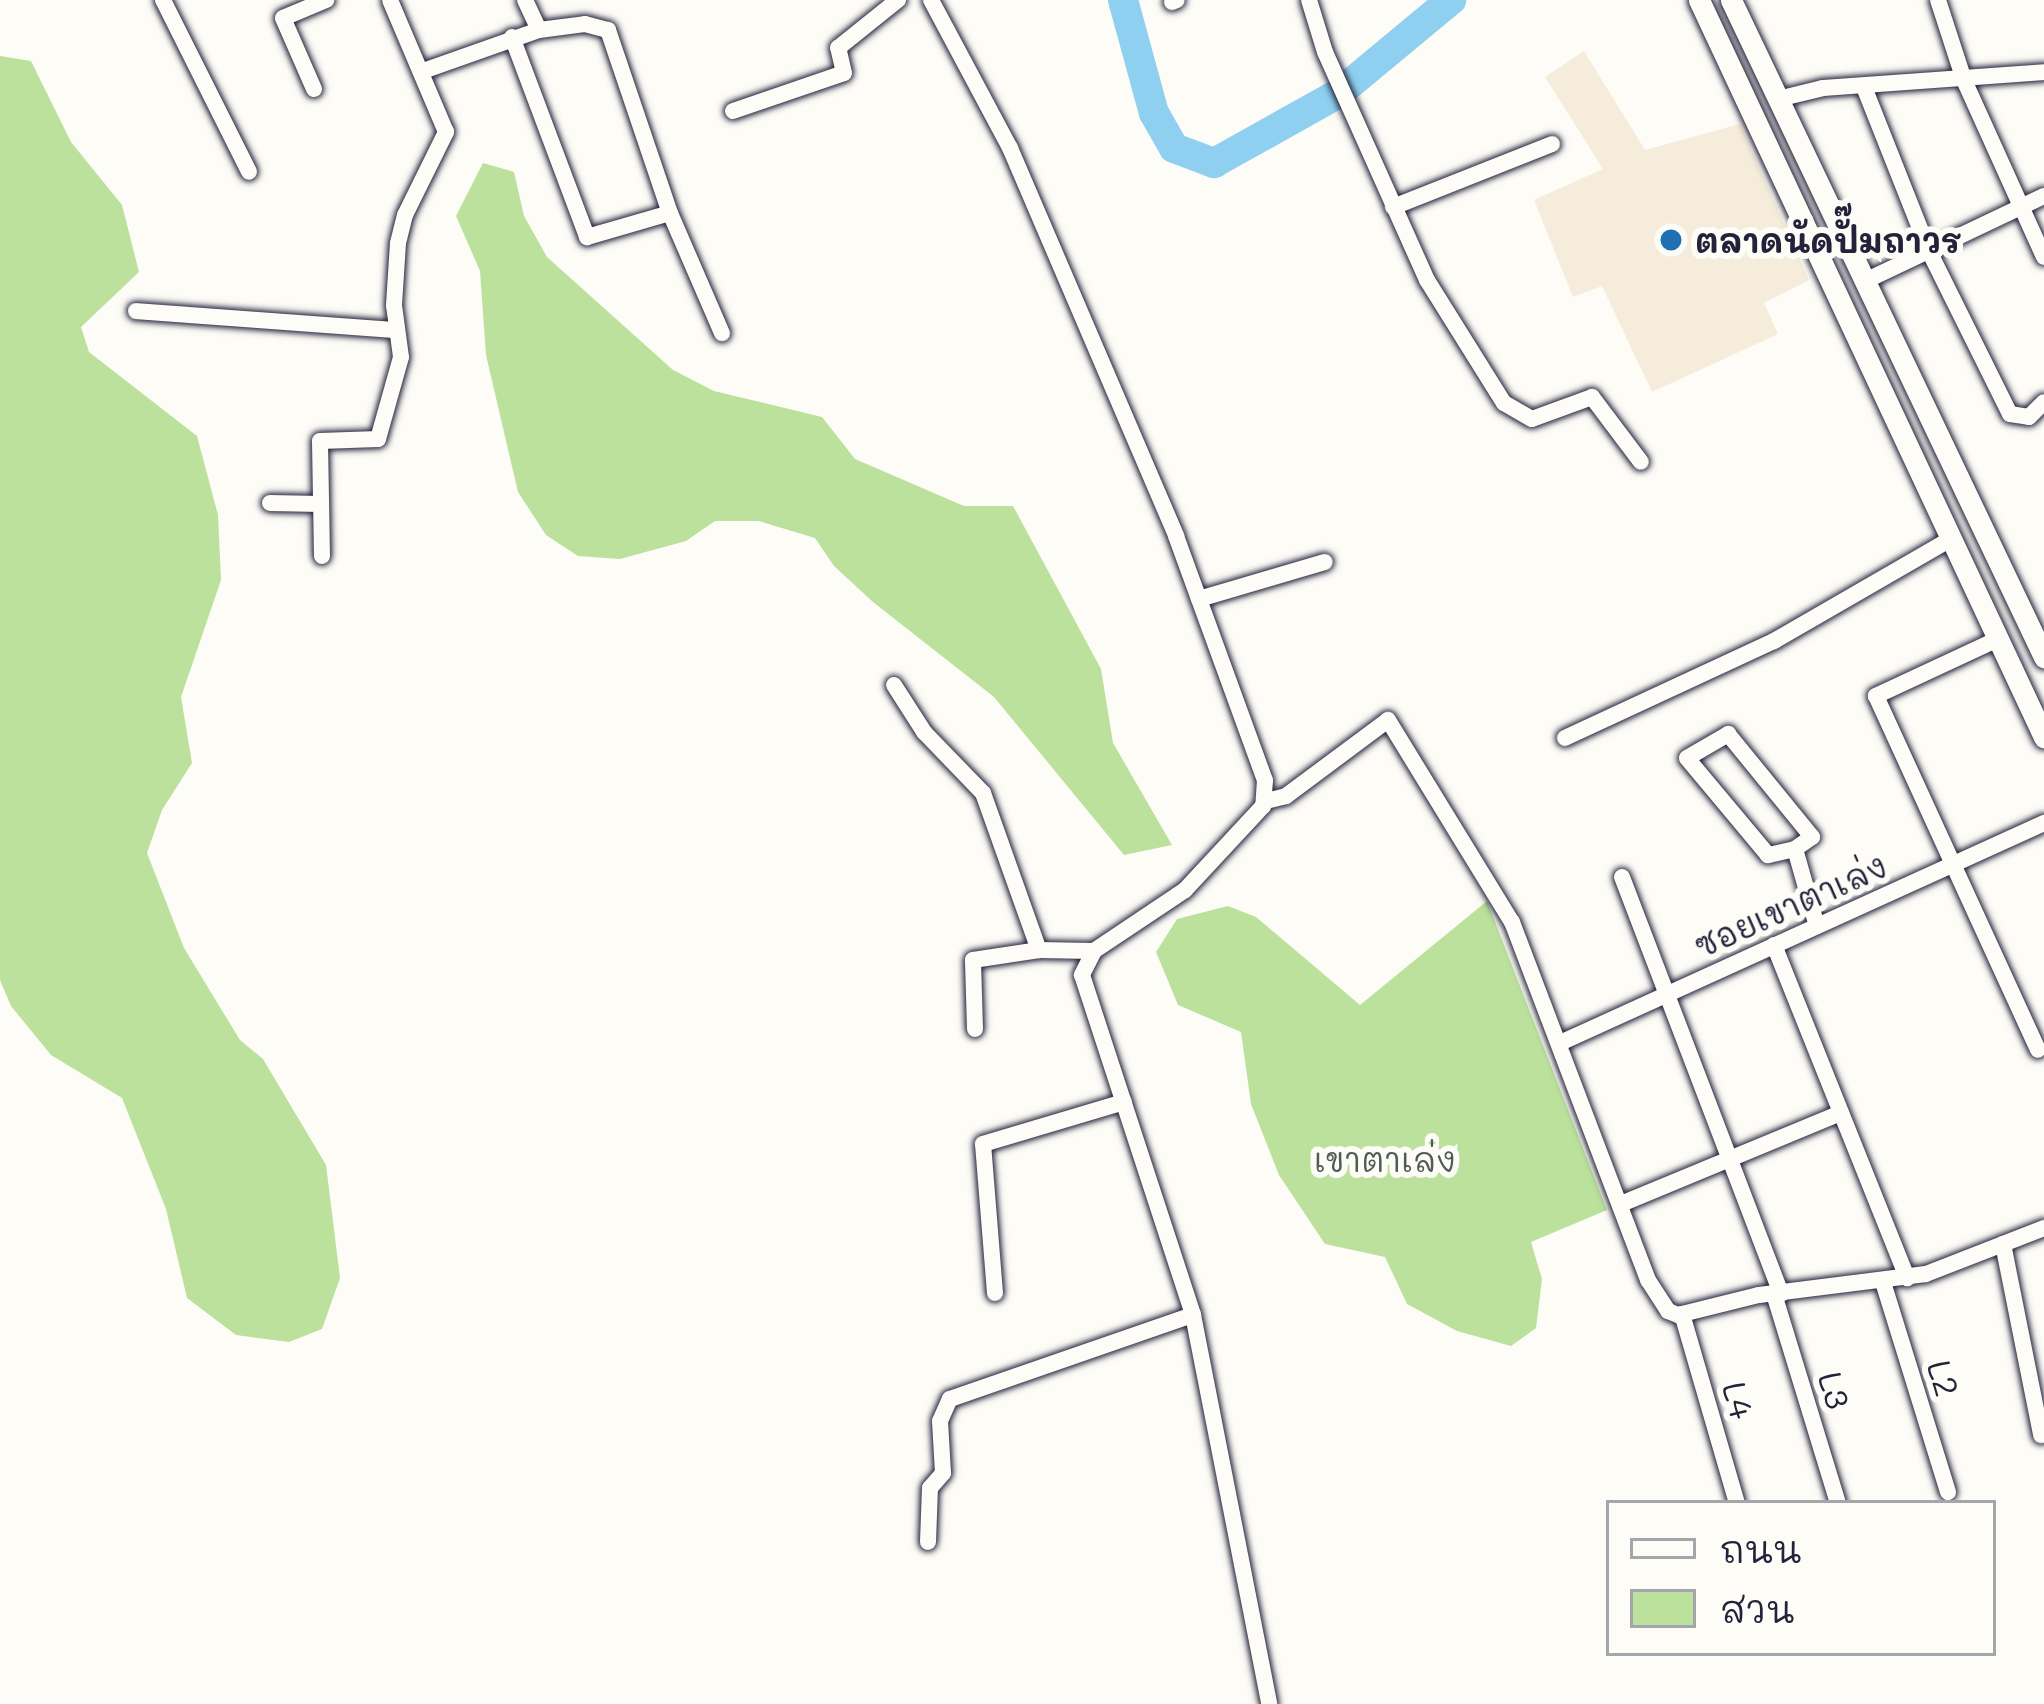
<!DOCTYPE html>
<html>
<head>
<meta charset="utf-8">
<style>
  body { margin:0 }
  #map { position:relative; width:2044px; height:1704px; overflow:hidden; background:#fdfcf7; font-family:Mali,"Playpen Sans Thai",sans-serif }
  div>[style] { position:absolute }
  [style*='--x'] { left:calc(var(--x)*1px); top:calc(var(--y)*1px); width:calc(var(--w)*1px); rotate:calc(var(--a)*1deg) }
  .built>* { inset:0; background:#f6ecdb }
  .green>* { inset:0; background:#bbe19c }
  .river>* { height:30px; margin:-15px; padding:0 15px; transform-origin:15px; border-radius:15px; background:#8fd0f0 }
  .roads { filter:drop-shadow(0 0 3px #22223b) drop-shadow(0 0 3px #22223b) }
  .street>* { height:16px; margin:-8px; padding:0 8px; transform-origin:8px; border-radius:8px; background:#fdfcf7 }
  .secondary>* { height:21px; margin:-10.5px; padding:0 10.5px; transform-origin:10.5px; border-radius:10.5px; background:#fdfcf7 }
  .dots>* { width:33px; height:33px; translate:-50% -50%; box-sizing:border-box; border:6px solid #fdfcf7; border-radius:50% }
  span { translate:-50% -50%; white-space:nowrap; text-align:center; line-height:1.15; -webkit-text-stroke:12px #fdfcf7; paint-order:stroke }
  .poi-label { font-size:33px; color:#22223b; font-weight:700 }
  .left { translate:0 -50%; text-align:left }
  .street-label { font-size:33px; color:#22223b }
  .park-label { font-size:33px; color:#505b58 }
  .legend { position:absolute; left:1606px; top:1500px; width:390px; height:156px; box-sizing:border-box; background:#fdfcf7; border:3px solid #a5a5ac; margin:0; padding:15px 21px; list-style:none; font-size:36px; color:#22223b }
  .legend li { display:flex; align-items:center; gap:24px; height:60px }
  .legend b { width:60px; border:3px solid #a5a5ac }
</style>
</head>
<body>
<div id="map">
  <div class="built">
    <i style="clip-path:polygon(1584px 51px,1645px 150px,1740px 124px,1809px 280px,1764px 303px,1778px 334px,1652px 392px,1602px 286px,1573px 297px,1534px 200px,1603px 169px,1545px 77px)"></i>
  </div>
  <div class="green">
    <i style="clip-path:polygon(0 56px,31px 61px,71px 142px,122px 205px,139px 272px,81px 327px,89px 352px,197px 436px,218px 515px,221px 580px,181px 697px,192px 763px,162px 810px,147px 853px,184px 948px,240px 1040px,263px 1059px,326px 1165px,340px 1278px,322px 1329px,289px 1342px,236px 1335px,187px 1298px,166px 1209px,122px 1098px,51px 1055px,11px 1006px,0 980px)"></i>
    <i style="clip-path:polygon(483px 163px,514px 172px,524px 216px,547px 257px,673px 370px,714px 391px,822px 417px,855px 459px,964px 506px,1013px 506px,1101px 669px,1113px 743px,1172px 845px,1124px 855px,994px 697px,873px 602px,834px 566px,815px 538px,759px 521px,715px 521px,686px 541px,620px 559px,578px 556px,546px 535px,518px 492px,486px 355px,480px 271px,456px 216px)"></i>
    <i style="clip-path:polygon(1487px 901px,1607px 1210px,1531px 1242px,1542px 1279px,1536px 1328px,1511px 1346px,1457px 1331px,1407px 1304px,1385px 1257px,1325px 1244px,1279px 1175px,1251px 1104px,1241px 1032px,1178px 1005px,1156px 952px,1177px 919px,1228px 906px,1256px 917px,1360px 1005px)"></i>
  </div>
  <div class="river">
    <i style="--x:1123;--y:0;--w:117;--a:74.7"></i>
    <i style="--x:1154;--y:113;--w:40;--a:60.3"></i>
    <i style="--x:1174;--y:148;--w:43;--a:20.6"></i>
    <i style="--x:1214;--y:163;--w:143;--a:-29.2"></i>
    <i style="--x:1339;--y:93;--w:146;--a:-39.7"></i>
  </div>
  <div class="roads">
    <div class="street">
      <i style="--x:163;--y:0;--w:192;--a:63.4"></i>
      <i style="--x:525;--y:0;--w:33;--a:65"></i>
      <i style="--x:931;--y:0;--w:168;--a:61.9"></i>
      <i style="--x:1010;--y:148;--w:422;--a:66.8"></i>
      <i style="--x:1176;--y:536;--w:260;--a:70"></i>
      <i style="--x:1265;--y:780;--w:26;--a:94"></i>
      <i style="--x:1263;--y:806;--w:115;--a:132.9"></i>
      <i style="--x:1185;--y:890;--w:110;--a:146.2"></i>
      <i style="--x:1094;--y:951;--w:27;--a:117"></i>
      <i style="--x:1082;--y:975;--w:358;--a:71.9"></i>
      <i style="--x:1193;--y:1315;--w:396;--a:78.9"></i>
      <i style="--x:1309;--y:0;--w:54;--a:72.9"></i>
      <i style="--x:1325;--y:52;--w:250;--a:65.9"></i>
      <i style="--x:1427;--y:280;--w:145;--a:58"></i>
      <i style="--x:1504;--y:403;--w:32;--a:30"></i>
      <i style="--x:1532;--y:419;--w:64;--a:-20.1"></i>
      <i style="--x:1592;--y:397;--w:81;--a:53"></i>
      <i style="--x:1938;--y:0;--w:84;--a:72"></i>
      <i style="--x:1964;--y:80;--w:194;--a:65.7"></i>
      <i style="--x:1172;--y:2;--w:5;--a:-22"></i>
      <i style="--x:512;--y:37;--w:214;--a:69.4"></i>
      <i style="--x:587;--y:237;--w:86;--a:-16.1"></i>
      <i style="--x:423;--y:71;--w:123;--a:-19.5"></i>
      <i style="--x:539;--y:30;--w:46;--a:-7.4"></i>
      <i style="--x:585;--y:24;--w:24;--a:15"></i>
      <i style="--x:608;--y:30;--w:193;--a:71.3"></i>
      <i style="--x:670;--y:213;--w:131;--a:66.6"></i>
      <i style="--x:1864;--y:87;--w:176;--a:68.4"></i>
      <i style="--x:1929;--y:251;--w:182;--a:63.6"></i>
      <i style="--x:2010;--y:414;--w:19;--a:9"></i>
      <i style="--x:2029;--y:417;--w:21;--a:-45"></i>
      <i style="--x:314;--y:89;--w:77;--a:-113.6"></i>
      <i style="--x:283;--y:18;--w:47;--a:-22.7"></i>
      <i style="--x:1778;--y:99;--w:46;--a:-13.7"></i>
      <i style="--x:1823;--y:88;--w:222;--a:-4.1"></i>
      <i style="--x:733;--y:111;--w:117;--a:-18.9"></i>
      <i style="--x:844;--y:73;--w:26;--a:-103"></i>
      <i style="--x:838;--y:48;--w:77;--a:-38.7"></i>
      <i style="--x:1393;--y:207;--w:171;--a:-21.6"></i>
      <i style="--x:1865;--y:281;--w:198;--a:-25.4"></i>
      <i style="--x:136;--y:311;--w:261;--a:4.2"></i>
      <i style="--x:270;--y:503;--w:51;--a:1.1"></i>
      <i style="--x:322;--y:556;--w:115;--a:-91"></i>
      <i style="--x:320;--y:441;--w:58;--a:-2"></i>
      <i style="--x:378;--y:439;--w:85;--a:-74.3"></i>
      <i style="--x:401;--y:357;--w:52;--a:-97.7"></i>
      <i style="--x:394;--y:305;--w:62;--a:-86.3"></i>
      <i style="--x:398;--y:243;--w:29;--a:-76"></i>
      <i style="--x:405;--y:215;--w:93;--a:-63.7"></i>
      <i style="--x:446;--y:132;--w:143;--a:-113"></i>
      <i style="--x:1199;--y:599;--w:131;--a:-16.4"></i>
      <i style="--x:1998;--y:639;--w:135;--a:155"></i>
      <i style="--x:1876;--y:696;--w:389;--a:65.4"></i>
      <i style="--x:894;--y:685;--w:56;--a:57.4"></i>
      <i style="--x:924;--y:732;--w:85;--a:46"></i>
      <i style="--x:983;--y:793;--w:167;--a:70.4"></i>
      <i style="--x:1039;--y:950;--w:55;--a:1"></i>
      <i style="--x:1565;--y:738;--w:230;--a:-24.9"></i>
      <i style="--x:1774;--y:641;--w:204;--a:-30"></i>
      <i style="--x:1266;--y:801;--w:21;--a:-14"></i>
      <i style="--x:1286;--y:796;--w:127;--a:-36.7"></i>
      <i style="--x:1388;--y:720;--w:237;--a:58.5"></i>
      <i style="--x:1512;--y:922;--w:383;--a:69.2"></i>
      <i style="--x:1648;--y:1280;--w:37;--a:57"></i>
      <i style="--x:1668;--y:1311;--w:11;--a:22"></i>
      <i style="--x:1678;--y:1315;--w:83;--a:-13.9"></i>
      <i style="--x:1759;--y:1295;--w:168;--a:-7.2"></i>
      <i style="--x:1926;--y:1274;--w:127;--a:-21.3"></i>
      <i style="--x:1795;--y:849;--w:28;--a:167"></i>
      <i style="--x:1768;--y:855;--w:126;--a:-129.9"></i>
      <i style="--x:1687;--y:758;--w:48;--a:-30.3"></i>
      <i style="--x:1728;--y:734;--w:133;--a:50.8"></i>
      <i style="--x:1812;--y:837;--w:21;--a:145"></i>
      <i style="--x:1795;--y:849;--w:80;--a:74.1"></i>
      <i style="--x:1622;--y:877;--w:446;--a:69.1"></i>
      <i style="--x:1774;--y:945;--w:359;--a:68.2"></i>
      <i style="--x:975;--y:1029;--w:69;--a:-91.7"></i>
      <i style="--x:973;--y:960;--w:67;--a:-8.6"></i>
      <i style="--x:1560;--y:1043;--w:532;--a:-24.44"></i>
      <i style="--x:1621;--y:1204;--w:238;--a:-22.5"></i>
      <i style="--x:2003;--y:1244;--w:195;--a:78.7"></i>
      <i style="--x:1883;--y:1282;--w:220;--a:72.8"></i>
      <i style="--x:995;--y:1293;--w:149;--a:-94.6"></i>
      <i style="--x:983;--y:1144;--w:147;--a:-16.6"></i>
      <i style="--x:1774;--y:1294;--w:219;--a:73"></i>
      <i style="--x:1682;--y:1314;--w:197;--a:73.8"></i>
      <i style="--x:928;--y:1542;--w:54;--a:-87.9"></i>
      <i style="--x:930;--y:1488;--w:20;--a:-49"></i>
      <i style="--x:943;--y:1473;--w:52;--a:-93.3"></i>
      <i style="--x:940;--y:1421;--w:24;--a:-66"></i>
      <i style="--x:950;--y:1399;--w:257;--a:-19.1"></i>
    </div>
    <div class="secondary">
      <i style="--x:1699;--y:0;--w:814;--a:64.92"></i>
      <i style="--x:1731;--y:0;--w:728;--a:64.53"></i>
    </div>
  </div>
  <div class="dots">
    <i style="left:1671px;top:240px;background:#1f6fb2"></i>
  </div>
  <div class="poi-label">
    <span class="left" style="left:1695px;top:240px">ตลาดนัดปั๊มถาวร</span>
  </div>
  <div class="street-label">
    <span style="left:1790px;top:905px;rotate:-24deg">ซอยเขาตาเล่ง</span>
    <span style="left:1944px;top:1378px;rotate:73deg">L2</span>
    <span style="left:1835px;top:1390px;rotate:73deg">L3</span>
    <span style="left:1739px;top:1400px;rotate:74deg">L4</span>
  </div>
  <div class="park-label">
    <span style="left:1385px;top:1159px">เขาตาเล่ง</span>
  </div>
  <ul class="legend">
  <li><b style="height:15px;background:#fdfcf7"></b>ถนน</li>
  <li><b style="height:33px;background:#bbe19c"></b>สวน</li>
  </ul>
</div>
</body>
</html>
